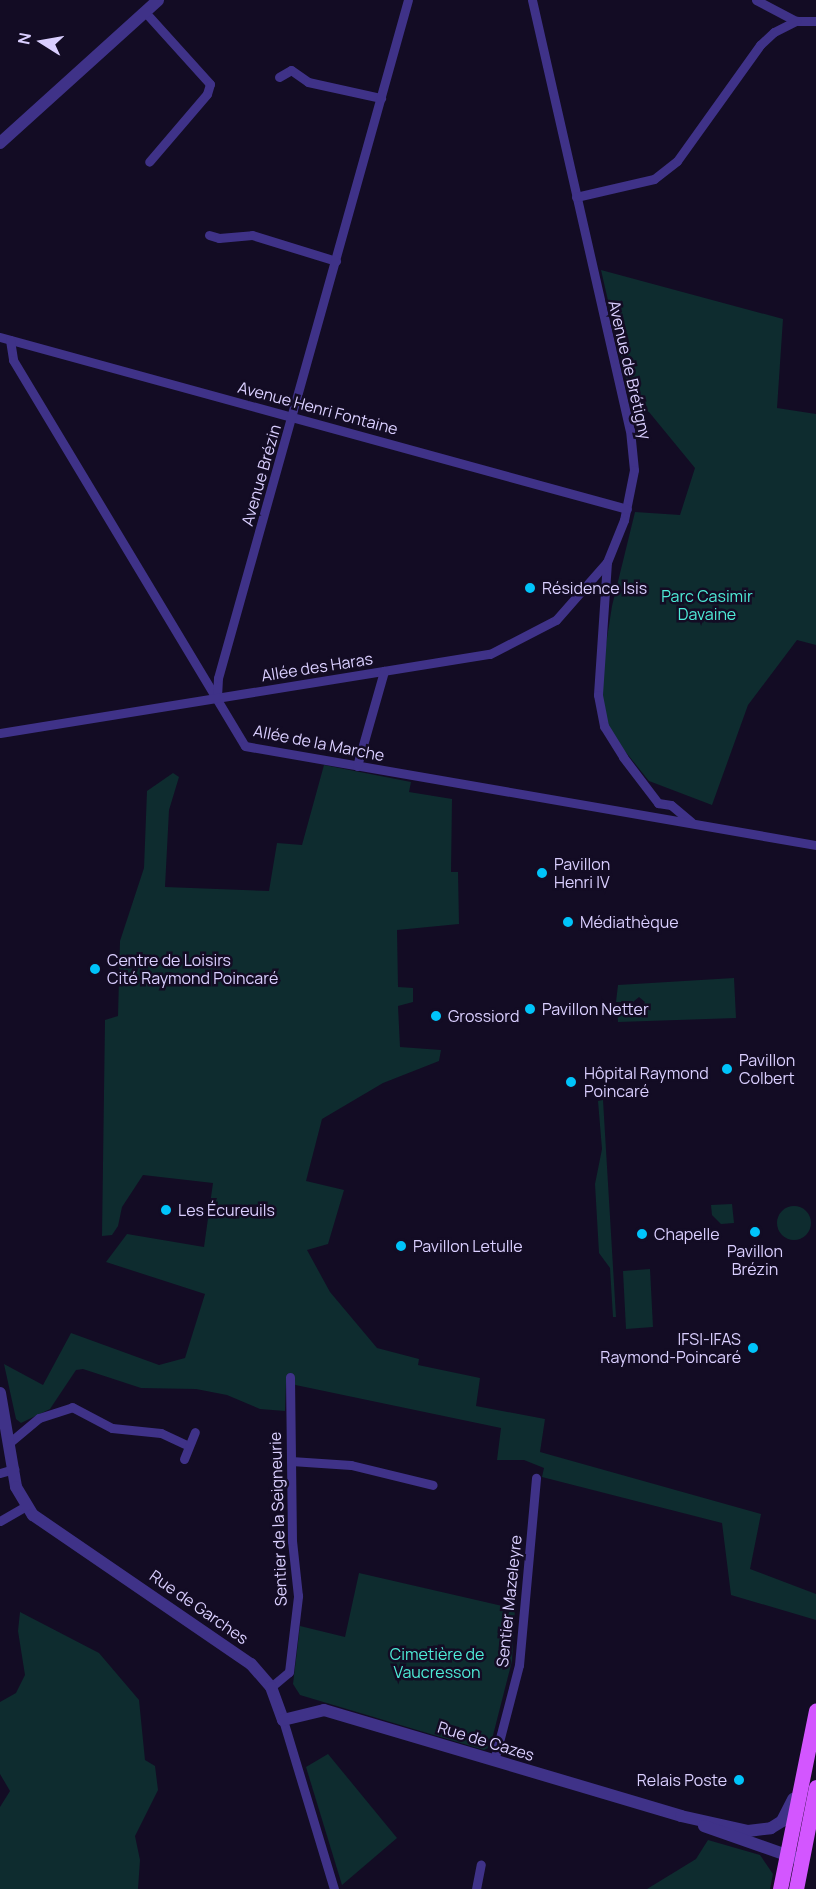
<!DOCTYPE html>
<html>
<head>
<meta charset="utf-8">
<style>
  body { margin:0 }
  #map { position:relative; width:816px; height:1889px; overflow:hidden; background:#130c24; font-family:Manrope,sans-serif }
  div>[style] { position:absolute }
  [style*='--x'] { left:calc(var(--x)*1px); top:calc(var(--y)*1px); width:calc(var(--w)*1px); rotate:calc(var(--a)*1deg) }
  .green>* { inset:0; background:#0e2c2f }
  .round { border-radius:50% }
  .minor>* { height:9px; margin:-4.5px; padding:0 4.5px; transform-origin:4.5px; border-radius:4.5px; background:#3f3288 }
  .tertiary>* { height:12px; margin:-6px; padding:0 6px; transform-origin:6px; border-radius:6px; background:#3f3288 }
  .primary>* { height:15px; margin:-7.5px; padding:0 7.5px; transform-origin:7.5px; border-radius:7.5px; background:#d356ff }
  .dots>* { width:16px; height:16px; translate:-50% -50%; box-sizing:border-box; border:3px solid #130c24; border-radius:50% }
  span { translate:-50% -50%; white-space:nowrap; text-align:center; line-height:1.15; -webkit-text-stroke:5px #130c24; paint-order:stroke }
  .street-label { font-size:16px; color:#dacfff }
  .poi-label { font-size:16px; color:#dacfff }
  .left { translate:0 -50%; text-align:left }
  .right { translate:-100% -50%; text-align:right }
  .park-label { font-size:16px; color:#4eecd7 }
  .north { position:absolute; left:12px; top:12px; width:60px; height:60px; -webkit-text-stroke:4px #130c24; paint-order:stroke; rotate:281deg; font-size:16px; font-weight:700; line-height:24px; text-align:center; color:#dacfff }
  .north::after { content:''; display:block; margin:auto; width:21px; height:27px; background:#dacfff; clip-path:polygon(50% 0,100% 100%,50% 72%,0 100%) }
</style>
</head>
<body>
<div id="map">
  <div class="green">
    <i style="clip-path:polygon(601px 270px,783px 319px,777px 408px,816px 414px,816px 645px,797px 640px,748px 705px,712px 805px,649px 781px,616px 740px,604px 717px,600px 683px,612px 606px,635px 512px,680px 515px,695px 468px,649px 412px,634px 414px)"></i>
    <i style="clip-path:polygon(324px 765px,411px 782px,409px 792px,452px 799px,451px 872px,458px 872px,459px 924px,397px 930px,398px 987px,413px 988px,413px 1002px,398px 1006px,400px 1047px,441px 1050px,439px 1061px,383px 1083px,322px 1119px,306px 1181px,344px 1190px,328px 1244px,307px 1250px,330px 1292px,377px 1348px,419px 1359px,418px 1365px,480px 1378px,476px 1406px,545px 1419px,540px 1452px,761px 1514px,750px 1569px,816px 1594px,816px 1620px,731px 1595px,722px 1523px,542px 1477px,544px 1468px,524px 1460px,497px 1460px,501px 1428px,286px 1383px,285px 1411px,260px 1409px,227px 1395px,196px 1389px,141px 1388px,83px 1369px,76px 1370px,50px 1409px,21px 1423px,16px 1419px,4px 1364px,43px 1385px,71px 1333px,159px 1365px,185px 1358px,205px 1294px,106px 1262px,127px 1234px,204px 1247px,213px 1183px,143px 1175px,122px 1207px,118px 1226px,112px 1235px,102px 1236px,105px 1020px,118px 1016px,120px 941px,144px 868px,147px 791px,173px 773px,179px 777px,169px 810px,165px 887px,269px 891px,277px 843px,302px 845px)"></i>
    <i style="clip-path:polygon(734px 978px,736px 1018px,618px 1022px,617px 1006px,640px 1009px,645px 1002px,639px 997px,633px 1002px,616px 1002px,618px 985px)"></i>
    <i style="clip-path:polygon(603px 1100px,616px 1317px,613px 1317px,610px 1268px,599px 1253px,595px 1184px,602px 1149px,598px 1101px)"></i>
    <i style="clip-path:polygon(732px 1204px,734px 1223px,721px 1224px,712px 1215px,711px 1205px)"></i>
    <i class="round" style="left:777px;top:1206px;width:34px;height:34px"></i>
    <i style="clip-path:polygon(650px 1269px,653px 1327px,626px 1329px,623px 1271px)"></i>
    <i style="clip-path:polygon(359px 1573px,515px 1609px,512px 1661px,490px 1747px,484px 1750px,300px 1695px,293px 1684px,300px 1626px,345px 1637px)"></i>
    <i style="clip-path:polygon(20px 1612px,99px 1653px,139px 1700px,145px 1760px,155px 1766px,158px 1790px,135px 1836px,140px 1860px,138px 1889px,0 1889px,0 1807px,10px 1791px,0 1774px,0 1702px,16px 1693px,25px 1675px,18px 1631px)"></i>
    <i style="clip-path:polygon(328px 1754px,397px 1838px,342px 1885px,306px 1767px)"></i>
    <i style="clip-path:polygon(708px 1840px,760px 1855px,773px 1874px,770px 1889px,647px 1889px,696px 1859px)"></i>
  </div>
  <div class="minor">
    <i style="--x:532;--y:0;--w:441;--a:77.2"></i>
    <i style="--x:630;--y:430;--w:40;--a:84.3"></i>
    <i style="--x:634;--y:470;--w:51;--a:101.3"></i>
    <i style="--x:624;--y:520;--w:45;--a:112"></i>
    <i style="--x:607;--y:562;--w:133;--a:93.9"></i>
    <i style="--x:598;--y:695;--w:32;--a:79"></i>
    <i style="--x:604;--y:726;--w:36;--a:58"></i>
    <i style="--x:623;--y:757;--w:58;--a:52.7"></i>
    <i style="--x:658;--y:803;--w:13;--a:9"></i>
    <i style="--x:671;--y:805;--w:26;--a:40"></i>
    <i style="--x:756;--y:0;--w:45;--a:27.7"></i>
    <i style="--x:796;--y:21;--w:20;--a:0"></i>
    <i style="--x:145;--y:12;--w:97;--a:47.9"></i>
    <i style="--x:210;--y:84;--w:10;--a:107"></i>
    <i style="--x:207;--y:94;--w:89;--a:130.5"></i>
    <i style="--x:279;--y:77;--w:14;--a:-30"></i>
    <i style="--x:291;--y:70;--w:21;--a:35"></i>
    <i style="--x:308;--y:82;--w:75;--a:12.4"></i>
    <i style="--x:576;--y:197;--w:80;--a:-13"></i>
    <i style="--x:654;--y:179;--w:29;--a:-38"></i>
    <i style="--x:677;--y:161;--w:143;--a:-54.4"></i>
    <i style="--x:760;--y:45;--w:19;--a:-43"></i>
    <i style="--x:774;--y:32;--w:25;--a:-27"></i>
    <i style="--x:209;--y:235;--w:10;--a:17"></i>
    <i style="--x:219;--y:238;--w:33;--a:-5"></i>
    <i style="--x:252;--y:235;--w:88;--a:17.2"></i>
    <i style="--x:0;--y:337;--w:650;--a:15.34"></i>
    <i style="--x:10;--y:340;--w:20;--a:81"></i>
    <i style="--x:13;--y:360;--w:450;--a:59"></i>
    <i style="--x:245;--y:746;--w:580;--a:9.84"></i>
    <i style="--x:217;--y:697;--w:19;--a:-87"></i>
    <i style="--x:218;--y:678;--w:704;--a:-74.35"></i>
    <i style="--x:0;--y:733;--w:496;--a:-9.2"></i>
    <i style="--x:490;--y:654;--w:74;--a:-27.3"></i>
    <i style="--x:556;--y:620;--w:77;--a:-48.7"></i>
    <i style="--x:357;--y:766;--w:99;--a:-74.1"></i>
    <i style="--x:9;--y:1443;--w:39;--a:-40"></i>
    <i style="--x:39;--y:1418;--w:35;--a:-18"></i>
    <i style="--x:72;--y:1407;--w:45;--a:27.7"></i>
    <i style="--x:112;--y:1428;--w:49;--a:5.8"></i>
    <i style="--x:161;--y:1433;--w:29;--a:25"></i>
    <i style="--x:184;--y:1459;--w:29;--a:-68"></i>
    <i style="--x:291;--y:1461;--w:60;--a:3.8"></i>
    <i style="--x:351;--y:1465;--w:84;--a:13.7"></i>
    <i style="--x:0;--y:1473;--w:15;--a:-16"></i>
    <i style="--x:0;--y:1521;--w:30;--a:-30"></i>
    <i style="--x:271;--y:1687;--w:23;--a:-40"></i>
    <i style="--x:289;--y:1672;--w:77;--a:-83.2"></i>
    <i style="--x:298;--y:1596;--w:55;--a:-96.2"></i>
    <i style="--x:292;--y:1541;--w:164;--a:-90.7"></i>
    <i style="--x:283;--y:1720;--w:177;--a:73.2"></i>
    <i style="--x:494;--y:1761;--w:99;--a:-75.4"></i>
    <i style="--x:519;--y:1665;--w:188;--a:-84.8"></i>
    <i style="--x:476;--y:1889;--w:25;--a:-79"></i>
  </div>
  <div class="tertiary">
    <i style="--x:0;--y:143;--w:213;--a:-42.1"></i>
    <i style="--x:0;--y:1393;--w:95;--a:80.3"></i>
    <i style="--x:16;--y:1487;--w:33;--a:59"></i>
    <i style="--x:33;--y:1515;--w:264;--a:34.4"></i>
    <i style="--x:251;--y:1664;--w:30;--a:49"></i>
    <i style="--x:271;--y:1687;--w:35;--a:70"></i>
    <i style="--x:283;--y:1720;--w:42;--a:-13.7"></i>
    <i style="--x:324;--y:1710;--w:372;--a:16.5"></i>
    <i style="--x:681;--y:1816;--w:69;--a:12.6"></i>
    <i style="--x:748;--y:1831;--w:23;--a:-7"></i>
    <i style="--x:771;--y:1828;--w:13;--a:-32"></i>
    <i style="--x:782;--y:1821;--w:25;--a:-63"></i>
    <i style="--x:704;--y:1826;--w:96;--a:19.4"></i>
  </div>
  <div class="primary">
    <i style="--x:780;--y:1889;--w:182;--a:-78.6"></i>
    <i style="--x:796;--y:1889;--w:104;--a:-78.9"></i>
  </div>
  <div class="dots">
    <i style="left:530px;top:588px;background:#00c4fa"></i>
    <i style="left:542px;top:873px;background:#00c4fa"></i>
    <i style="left:568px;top:922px;background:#00c4fa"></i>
    <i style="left:95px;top:969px;background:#00c4fa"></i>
    <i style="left:530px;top:1009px;background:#00c4fa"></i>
    <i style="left:436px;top:1016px;background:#00c4fa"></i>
    <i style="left:727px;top:1069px;background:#00c4fa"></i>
    <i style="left:571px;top:1082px;background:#00c4fa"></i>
    <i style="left:166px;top:1210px;background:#00c4fa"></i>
    <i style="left:755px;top:1232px;background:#00c4fa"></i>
    <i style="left:642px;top:1234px;background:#00c4fa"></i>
    <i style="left:401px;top:1246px;background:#00c4fa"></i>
    <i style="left:753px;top:1348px;background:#00c4fa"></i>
    <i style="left:739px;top:1780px;background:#00c4fa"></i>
  </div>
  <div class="street-label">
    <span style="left:630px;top:370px;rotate:77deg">Avenue de Brétigny</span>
    <span style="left:318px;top:408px;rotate:15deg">Avenue Henri Fontaine</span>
    <span style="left:261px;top:475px;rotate:-74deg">Avenue Brézin</span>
    <span style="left:317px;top:667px;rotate:-9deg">Allée des Haras</span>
    <span style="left:319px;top:743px;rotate:11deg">Allée de la Marche</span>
    <span style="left:278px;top:1519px;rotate:-92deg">Sentier de la Seigneurie</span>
    <span style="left:509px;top:1601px;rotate:-84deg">Sentier Mazeleyre</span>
    <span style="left:199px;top:1607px;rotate:35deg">Rue de Garches</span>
    <span style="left:486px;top:1741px;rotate:17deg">Rue de Cazes</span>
  </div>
  <div class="poi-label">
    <span class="left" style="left:542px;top:588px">Résidence Isis</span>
    <span class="left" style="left:554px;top:873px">Pavillon<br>Henri IV</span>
    <span class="left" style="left:580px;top:922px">Médiathèque</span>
    <span class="left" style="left:107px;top:969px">Centre de Loisirs<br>Cité Raymond Poincaré</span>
    <span class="left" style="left:542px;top:1009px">Pavillon Netter</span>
    <span class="left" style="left:448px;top:1016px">Grossiord</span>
    <span class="left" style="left:739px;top:1069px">Pavillon<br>Colbert</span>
    <span class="left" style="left:584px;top:1082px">Hôpital Raymond<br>Poincaré</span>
    <span class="left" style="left:178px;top:1210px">Les Écureuils</span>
    <span class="left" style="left:654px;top:1234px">Chapelle</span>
    <span class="left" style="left:413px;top:1246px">Pavillon Letulle</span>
    <span style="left:755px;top:1260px">Pavillon<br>Brézin</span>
    <span class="right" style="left:741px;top:1348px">IFSI-IFAS<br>Raymond-Poincaré</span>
    <span class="right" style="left:727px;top:1780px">Relais Poste</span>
  </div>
  <div class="park-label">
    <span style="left:707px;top:605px">Parc Casimir<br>Davaine</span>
    <span style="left:437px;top:1663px">Cimetière de<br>Vaucresson</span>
  </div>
  <div class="north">N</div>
</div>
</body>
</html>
